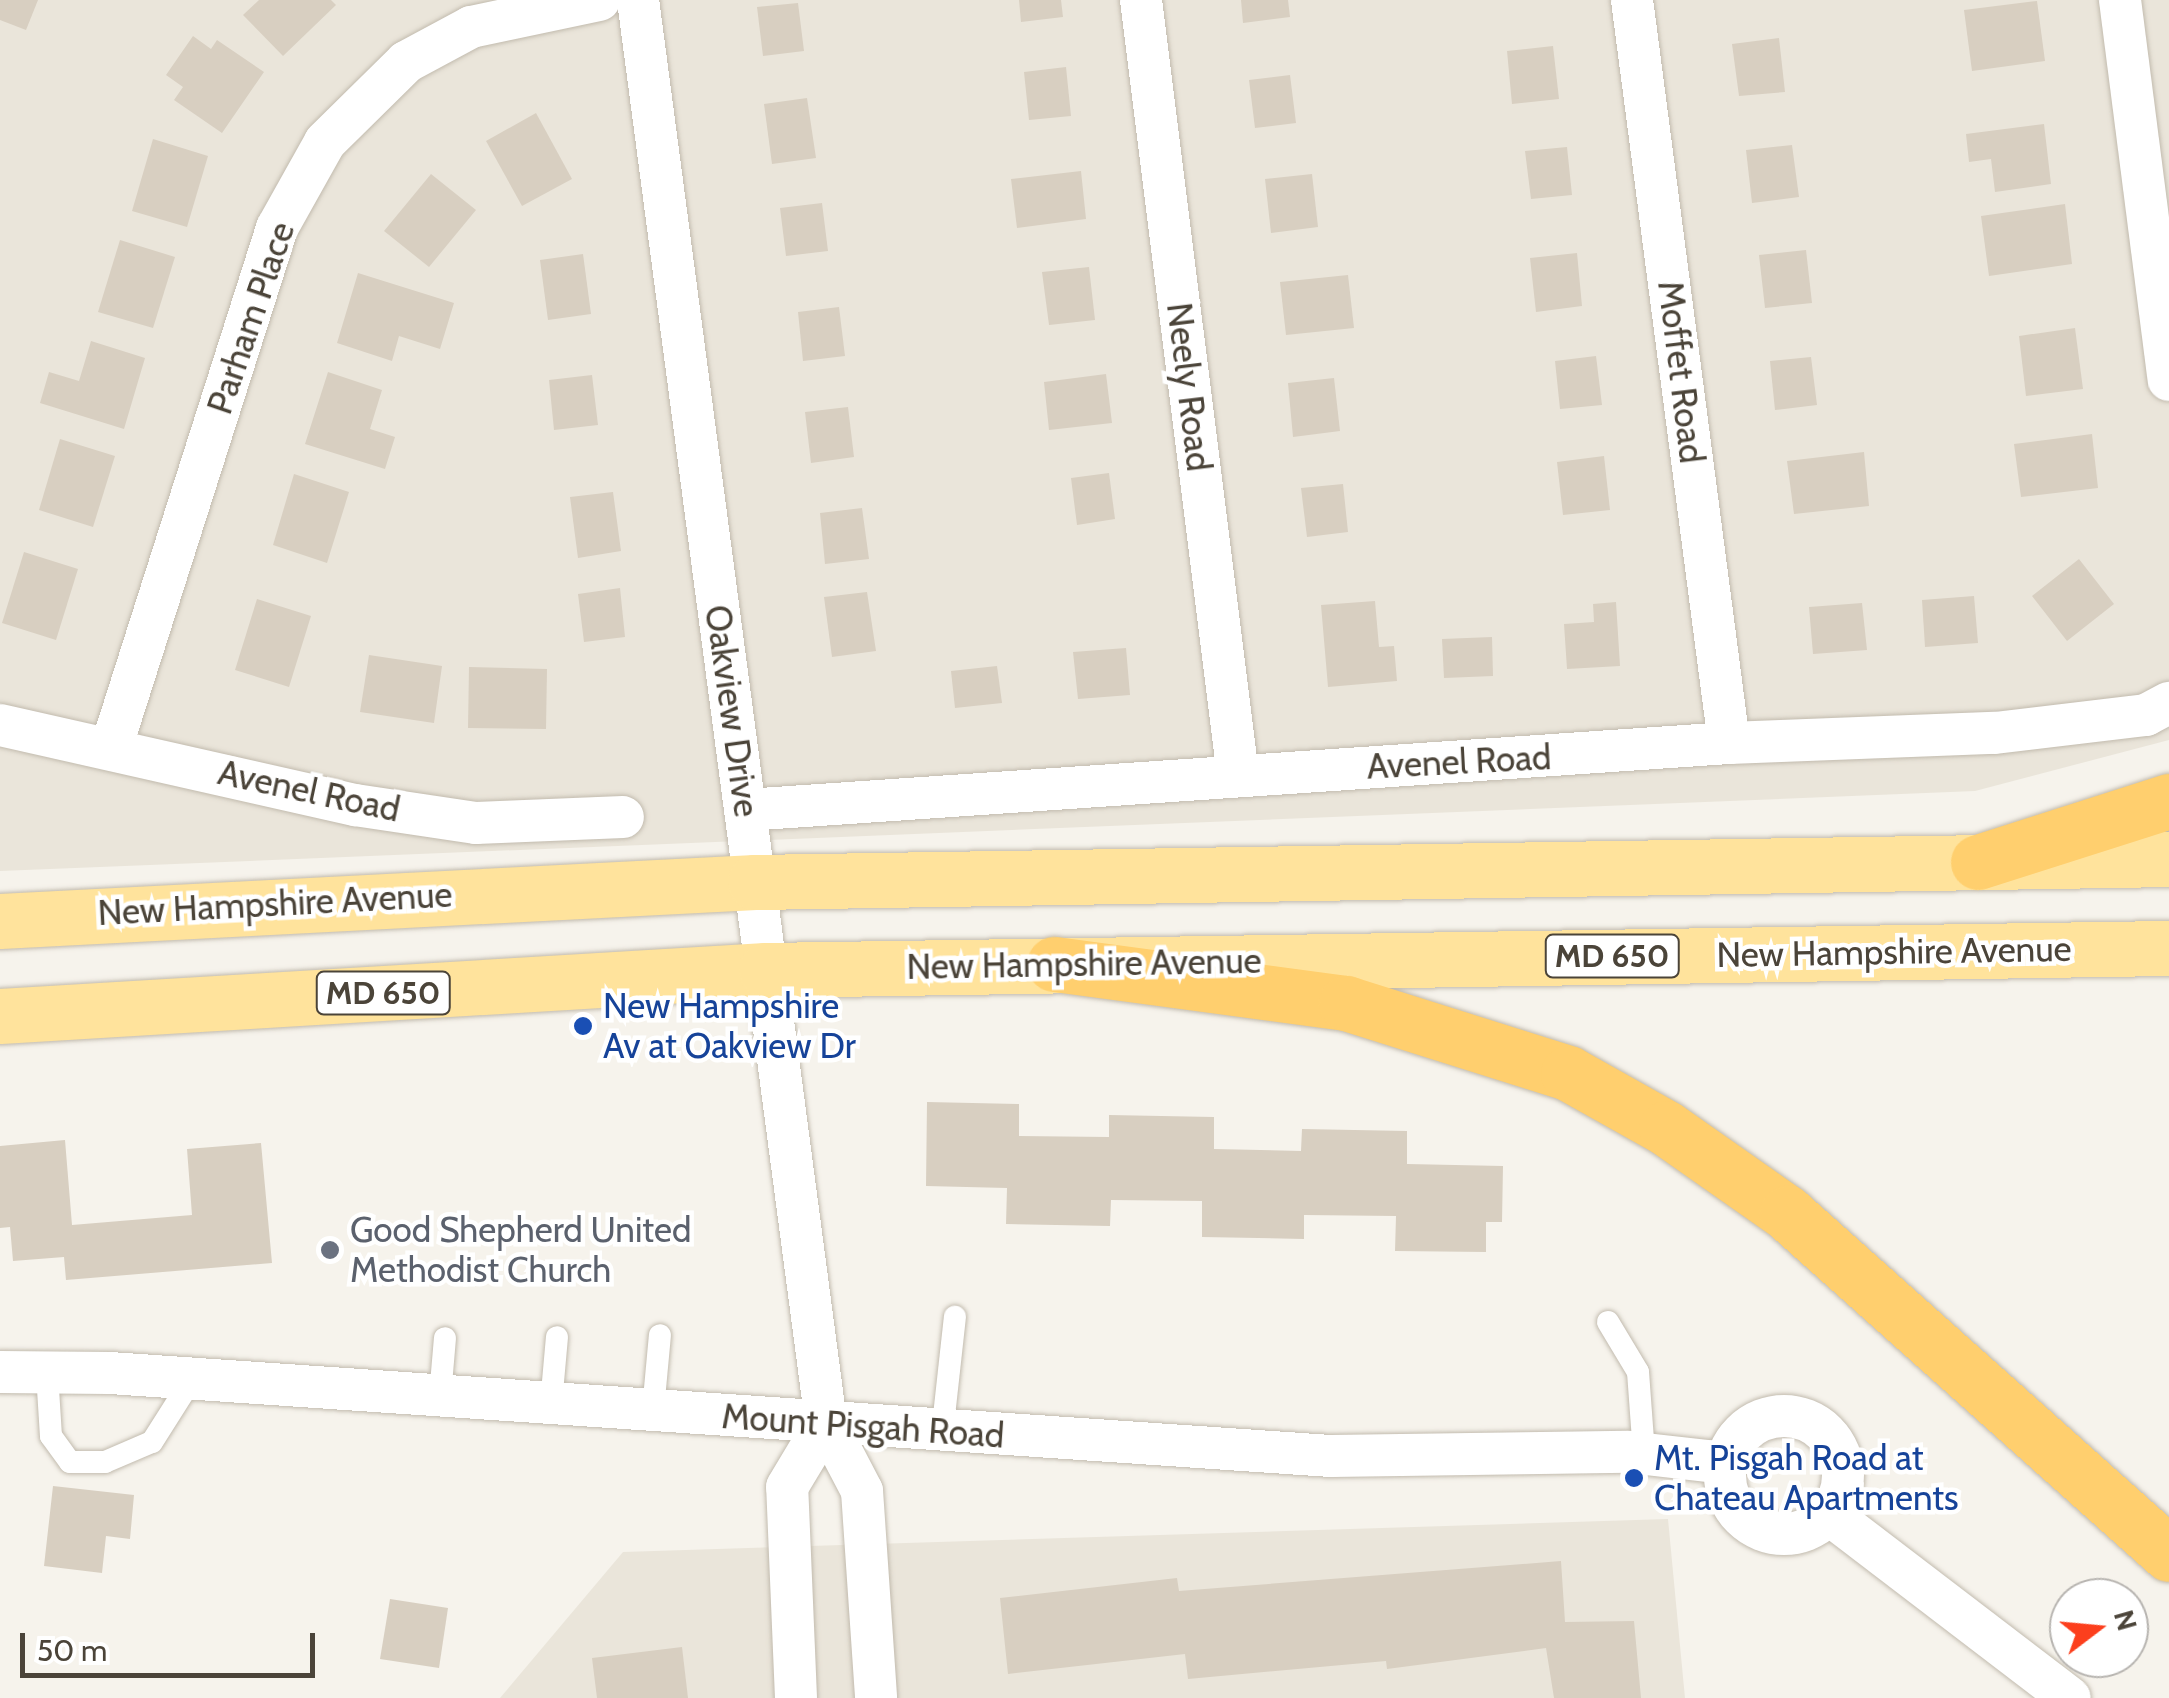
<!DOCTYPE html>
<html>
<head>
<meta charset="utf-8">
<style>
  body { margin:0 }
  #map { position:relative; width:2169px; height:1698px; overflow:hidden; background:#f6f3ec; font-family:Cabin,sans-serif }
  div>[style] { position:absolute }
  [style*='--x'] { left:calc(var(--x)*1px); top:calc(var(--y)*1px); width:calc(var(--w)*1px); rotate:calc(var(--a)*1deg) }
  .residential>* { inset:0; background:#eae5da }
  .building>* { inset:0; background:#d8cfc1 }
  .roads { filter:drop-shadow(0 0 2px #c2bbae) drop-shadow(0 0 2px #c2bbae) }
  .service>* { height:22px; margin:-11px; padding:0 11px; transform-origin:11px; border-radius:11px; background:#fff }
  .minor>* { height:42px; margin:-21px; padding:0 21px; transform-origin:21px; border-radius:21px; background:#fff }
  .minor>.ring { margin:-21px; padding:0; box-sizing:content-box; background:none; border:42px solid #fff; border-radius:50% }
  .primary>* { height:55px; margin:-27.5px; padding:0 27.5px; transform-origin:27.5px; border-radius:27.5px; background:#ffe39c }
  .motorway>* { height:55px; margin:-27.5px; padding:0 27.5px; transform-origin:27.5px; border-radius:27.5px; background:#ffcf6e }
  .dots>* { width:28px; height:28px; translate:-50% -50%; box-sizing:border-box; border:5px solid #fff; border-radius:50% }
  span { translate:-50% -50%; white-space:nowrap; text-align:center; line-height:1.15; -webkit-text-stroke:9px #fff; paint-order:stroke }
  .shield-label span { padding:2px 8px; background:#fff; border:2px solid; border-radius:8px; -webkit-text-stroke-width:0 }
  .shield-label { font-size:32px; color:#4b4439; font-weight:700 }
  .street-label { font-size:35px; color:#4b4439 }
  .transit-label { font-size:35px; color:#164399 }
  .left { translate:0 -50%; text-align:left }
  .worship-label { font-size:35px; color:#5b616d }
  .north { position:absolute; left:2049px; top:1578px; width:100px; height:100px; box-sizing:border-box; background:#fff; border:2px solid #b7b4b0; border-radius:50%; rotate:74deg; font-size:28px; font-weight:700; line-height:40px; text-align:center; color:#4b4439 }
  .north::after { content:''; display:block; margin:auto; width:35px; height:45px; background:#fc3f1d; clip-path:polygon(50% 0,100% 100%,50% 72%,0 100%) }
  .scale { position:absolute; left:20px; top:1633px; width:295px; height:45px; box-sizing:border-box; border:5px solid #4b4439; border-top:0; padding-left:12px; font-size:30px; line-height:35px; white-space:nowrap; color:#4b4439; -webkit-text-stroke:8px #fff; paint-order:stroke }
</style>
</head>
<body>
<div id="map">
  <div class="residential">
    <i style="clip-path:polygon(0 0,2169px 0,2169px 740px,1975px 791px,0 871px)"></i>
    <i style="clip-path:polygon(1668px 1519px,1685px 1698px,500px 1698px,623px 1552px)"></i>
  </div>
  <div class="building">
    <i style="clip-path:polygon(0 0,38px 0,26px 30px,0 20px)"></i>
    <i style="clip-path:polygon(259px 0,331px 0,336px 5px,283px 56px,243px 15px)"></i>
    <i style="clip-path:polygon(1019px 0,1061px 0,1063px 17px,1021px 22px)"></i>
    <i style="clip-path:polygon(1241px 0,1288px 0,1290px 17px,1243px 23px)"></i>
    <i style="clip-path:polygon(2037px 1px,2045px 61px,1972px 71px,1964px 10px)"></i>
    <i style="clip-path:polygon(798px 3px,804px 51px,763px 56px,757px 7px)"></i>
    <i style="clip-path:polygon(193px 36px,211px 49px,217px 40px,264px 72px,222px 133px,174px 100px,183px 87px,166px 75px)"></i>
    <i style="clip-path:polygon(1779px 38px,1785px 92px,1739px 96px,1732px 44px)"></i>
    <i style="clip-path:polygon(1553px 46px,1559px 99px,1512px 104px,1507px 51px)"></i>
    <i style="clip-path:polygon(1066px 67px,1071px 116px,1029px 120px,1024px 72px)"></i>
    <i style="clip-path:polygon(1290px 75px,1296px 123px,1255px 128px,1249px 80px)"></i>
    <i style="clip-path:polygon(807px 98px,816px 158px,772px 164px,764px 104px)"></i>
    <i style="clip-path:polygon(536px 113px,572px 179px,522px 206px,486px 141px)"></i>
    <i style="clip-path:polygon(2044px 124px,2051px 184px,1995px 192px,1991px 159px,1969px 162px,1966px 134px)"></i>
    <i style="clip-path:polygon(153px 139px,208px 156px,187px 227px,132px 211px)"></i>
    <i style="clip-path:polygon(1792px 145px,1799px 197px,1752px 203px,1746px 150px)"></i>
    <i style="clip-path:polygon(1567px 147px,1572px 195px,1531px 199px,1525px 151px)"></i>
    <i style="clip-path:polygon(1081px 171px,1086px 219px,1017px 228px,1011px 179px)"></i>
    <i style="clip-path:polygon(431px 174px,476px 210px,429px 267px,384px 231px)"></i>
    <i style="clip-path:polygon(1312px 174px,1318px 227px,1271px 233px,1265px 179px)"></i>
    <i style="clip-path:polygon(822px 203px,828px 251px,786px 256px,780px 208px)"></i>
    <i style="clip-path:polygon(2065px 204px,2072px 264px,1989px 276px,1981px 216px)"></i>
    <i style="clip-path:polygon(120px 240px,175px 257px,153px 328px,98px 312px)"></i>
    <i style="clip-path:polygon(1806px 250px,1812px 303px,1765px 308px,1759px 255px)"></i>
    <i style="clip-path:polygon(1577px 253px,1582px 306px,1536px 312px,1530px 258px)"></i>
    <i style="clip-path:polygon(583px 254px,591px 314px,548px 320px,540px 260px)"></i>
    <i style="clip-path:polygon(1089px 267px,1095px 320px,1049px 325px,1042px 272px)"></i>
    <i style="clip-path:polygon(358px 273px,454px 303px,440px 349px,399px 336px,392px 361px,337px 343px)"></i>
    <i style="clip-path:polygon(1348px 275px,1354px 328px,1286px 335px,1280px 282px)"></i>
    <i style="clip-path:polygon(839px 307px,845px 356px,803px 361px,798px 312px)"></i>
    <i style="clip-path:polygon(2075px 328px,2083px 389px,2026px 396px,2019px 336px)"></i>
    <i style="clip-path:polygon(91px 341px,145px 358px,124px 429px,40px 403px,49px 372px,79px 381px)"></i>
    <i style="clip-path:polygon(1596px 356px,1602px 405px,1560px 409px,1555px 361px)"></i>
    <i style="clip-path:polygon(1811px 357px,1817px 405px,1775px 410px,1770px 361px)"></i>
    <i style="clip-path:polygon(328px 372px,382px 390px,370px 429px,395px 437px,385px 469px,305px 444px)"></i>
    <i style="clip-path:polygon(1106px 374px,1112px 423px,1049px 430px,1044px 382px)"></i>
    <i style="clip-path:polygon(592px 375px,598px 425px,554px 430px,549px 380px)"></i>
    <i style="clip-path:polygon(1334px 378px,1340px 431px,1293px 437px,1288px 383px)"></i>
    <i style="clip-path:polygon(848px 407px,854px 457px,811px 463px,805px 412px)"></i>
    <i style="clip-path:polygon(2092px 434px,2098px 488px,2021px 497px,2014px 444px)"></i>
    <i style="clip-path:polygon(60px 439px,115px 456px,93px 527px,39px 510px)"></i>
    <i style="clip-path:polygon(1864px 452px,1869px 506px,1794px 514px,1787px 461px)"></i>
    <i style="clip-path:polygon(1604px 456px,1610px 510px,1563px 515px,1557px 462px)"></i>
    <i style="clip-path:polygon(1109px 473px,1115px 519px,1077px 525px,1071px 478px)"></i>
    <i style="clip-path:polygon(294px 474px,349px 492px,327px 563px,273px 545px)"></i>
    <i style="clip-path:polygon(1343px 484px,1348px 532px,1307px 537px,1301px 488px)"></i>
    <i style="clip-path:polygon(613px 492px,621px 551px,578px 558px,570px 497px)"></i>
    <i style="clip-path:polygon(862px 508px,869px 559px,825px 564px,820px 513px)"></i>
    <i style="clip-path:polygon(24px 552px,78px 569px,56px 640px,2px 623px)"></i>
    <i style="clip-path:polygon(2079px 559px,2114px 604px,2067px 641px,2032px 596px)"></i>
    <i style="clip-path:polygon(620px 588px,625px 637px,584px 642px,578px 594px)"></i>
    <i style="clip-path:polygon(867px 592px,876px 651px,832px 657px,824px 597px)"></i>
    <i style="clip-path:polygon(1974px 596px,1978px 643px,1925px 647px,1922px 600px)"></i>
    <i style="clip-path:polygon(257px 599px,311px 616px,289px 687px,235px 670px)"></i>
    <i style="clip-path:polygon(1375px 601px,1379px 647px,1394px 646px,1397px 681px,1328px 687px,1321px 605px)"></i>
    <i style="clip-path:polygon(1616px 602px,1620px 666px,1567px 669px,1564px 624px,1594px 622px,1593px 604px)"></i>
    <i style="clip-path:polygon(1862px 603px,1867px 650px,1813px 654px,1809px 607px)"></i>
    <i style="clip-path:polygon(1492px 637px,1493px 676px,1444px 678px,1442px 639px)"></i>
    <i style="clip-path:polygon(1126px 648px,1130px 695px,1078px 699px,1073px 652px)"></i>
    <i style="clip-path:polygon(369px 655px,442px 666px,434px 723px,360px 712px)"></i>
    <i style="clip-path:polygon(997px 666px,1002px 703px,955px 708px,951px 671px)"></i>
    <i style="clip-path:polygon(469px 667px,547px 669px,546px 729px,468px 728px)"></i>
    <i style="clip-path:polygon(927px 1102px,1019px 1104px,1019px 1136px,1109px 1137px,1109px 1115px,1214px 1117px,1214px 1149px,1301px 1151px,1302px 1129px,1407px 1131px,1407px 1164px,1503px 1166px,1502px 1222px,1486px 1222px,1486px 1252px,1395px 1251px,1396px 1216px,1304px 1215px,1304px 1239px,1202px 1237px,1202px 1201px,1111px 1200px,1110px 1226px,1006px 1224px,1007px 1188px,926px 1186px)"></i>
    <i style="clip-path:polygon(65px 1140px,72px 1225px,192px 1215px,187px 1149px,261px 1143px,272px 1263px,66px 1280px,64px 1257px,13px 1261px,10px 1227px,0 1228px,0 1146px)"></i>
    <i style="clip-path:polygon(53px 1486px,134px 1495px,130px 1539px,106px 1536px,102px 1573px,44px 1566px)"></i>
    <i style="clip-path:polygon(1561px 1561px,1565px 1622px,1634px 1621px,1641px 1698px,1554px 1698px,1546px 1648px,1387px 1669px,1386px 1661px,1188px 1679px,1185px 1654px,1008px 1674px,1000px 1598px,1177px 1578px,1179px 1591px)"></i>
    <i style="clip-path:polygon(390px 1599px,448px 1608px,439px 1668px,380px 1659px)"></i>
    <i style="clip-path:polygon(682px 1647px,688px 1698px,597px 1698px,592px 1658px)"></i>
  </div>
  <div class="roads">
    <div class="service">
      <i style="--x:1608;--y:1322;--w:58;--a:59"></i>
      <i style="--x:1638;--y:1372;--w:81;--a:85.8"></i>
      <i style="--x:47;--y:1373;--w:63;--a:86.4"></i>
      <i style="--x:51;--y:1436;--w:32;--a:54"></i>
      <i style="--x:70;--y:1462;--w:35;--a:0"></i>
      <i style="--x:105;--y:1462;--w:51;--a:-23.1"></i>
      <i style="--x:152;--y:1442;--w:75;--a:-57.6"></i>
      <i style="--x:440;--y:1396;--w:58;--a:-85.1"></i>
      <i style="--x:551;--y:1404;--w:67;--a:-84.9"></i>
      <i style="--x:653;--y:1410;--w:75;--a:-84.7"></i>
      <i style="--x:942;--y:1434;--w:118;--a:-83.7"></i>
    </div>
    <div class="minor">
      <i style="--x:638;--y:0;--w:1434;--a:82.47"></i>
      <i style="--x:826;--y:1422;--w:78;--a:62.4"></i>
      <i style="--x:862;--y:1491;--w:207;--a:86.1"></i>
      <i style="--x:1141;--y:0;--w:781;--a:82.87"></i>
      <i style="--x:1632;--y:0;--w:749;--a:82.56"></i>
      <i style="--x:2120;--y:0;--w:383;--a:82.7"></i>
      <i style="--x:0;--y:725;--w:364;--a:12.7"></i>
      <i style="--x:355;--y:805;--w:122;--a:8.5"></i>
      <i style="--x:476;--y:823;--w:147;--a:-2.3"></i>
      <i style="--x:112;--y:745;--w:543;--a:-72.3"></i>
      <i style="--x:277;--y:228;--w:98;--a:-60.8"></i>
      <i style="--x:325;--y:142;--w:114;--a:-44.6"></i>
      <i style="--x:406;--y:62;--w:74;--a:-28.3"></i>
      <i style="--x:471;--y:27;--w:131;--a:-11.9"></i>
      <i style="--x:746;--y:810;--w:985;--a:-3.9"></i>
      <i style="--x:1729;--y:743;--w:266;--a:-2.2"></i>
      <i style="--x:1995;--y:733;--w:152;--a:-6.8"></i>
      <i style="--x:2146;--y:715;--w:26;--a:-28"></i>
      <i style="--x:0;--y:1372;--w:110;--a:0.5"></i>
      <i style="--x:110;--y:1373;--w:1224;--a:3.89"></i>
      <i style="--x:1331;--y:1456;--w:297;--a:-0.8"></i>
      <i style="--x:1628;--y:1452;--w:99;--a:6.4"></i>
      <i class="ring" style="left:1725px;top:1416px;width:76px;height:76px"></i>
      <i style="--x:1829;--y:1514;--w:303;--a:37.4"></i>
      <i style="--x:796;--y:1698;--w:211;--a:-92.4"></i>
      <i style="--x:787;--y:1487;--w:76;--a:-59"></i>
    </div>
    <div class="primary">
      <i style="--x:0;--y:921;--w:756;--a:-2.96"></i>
      <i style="--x:755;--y:882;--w:1414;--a:-0.93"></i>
      <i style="--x:0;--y:1016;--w:767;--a:-3.44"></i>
      <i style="--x:766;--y:970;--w:1403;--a:-0.9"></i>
    </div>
    <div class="motorway">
      <i style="--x:1978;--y:862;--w:201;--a:-17.7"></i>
      <i style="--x:1054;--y:964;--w:295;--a:7.6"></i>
      <i style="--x:1346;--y:1003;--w:233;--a:17.5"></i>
      <i style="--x:1568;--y:1073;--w:112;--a:29.3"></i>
      <i style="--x:1666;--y:1128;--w:148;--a:35.1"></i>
      <i style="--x:1787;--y:1213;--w:512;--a:41.75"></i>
    </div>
  </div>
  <div class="dots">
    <i style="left:583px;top:1026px;background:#1a4fb4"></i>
    <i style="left:330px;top:1250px;background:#6b7280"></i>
    <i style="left:1634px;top:1478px;background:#1a4fb4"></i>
  </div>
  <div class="shield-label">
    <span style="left:1612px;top:956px">MD 650</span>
    <span style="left:383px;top:993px">MD 650</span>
  </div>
  <div class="street-label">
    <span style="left:251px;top:318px;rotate:-71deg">Parham Place</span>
    <span style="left:1681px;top:372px;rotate:83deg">Moffet Road</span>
    <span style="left:1189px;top:387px;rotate:83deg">Neely Road</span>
    <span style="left:732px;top:711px;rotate:82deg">Oakview Drive</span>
    <span style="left:1459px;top:762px;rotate:-3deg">Avenel Road</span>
    <span style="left:309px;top:791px;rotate:12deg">Avenel Road</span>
    <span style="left:275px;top:904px;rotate:-3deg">New Hampshire Avenue</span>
    <span style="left:1894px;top:952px;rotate:-1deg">New Hampshire Avenue</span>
    <span style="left:1084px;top:964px;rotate:-1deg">New Hampshire Avenue</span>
    <span style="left:863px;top:1426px;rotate:4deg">Mount Pisgah Road</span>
  </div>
  <div class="transit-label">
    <span class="left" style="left:603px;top:1026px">New Hampshire<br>Av at Oakview Dr</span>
    <span class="left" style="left:1654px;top:1478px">Mt. Pisgah Road at<br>Chateau Apartments</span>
  </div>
  <div class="worship-label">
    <span class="left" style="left:350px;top:1250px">Good Shepherd United<br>Methodist Church</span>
  </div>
  <div class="north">N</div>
  <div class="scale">50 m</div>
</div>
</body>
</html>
